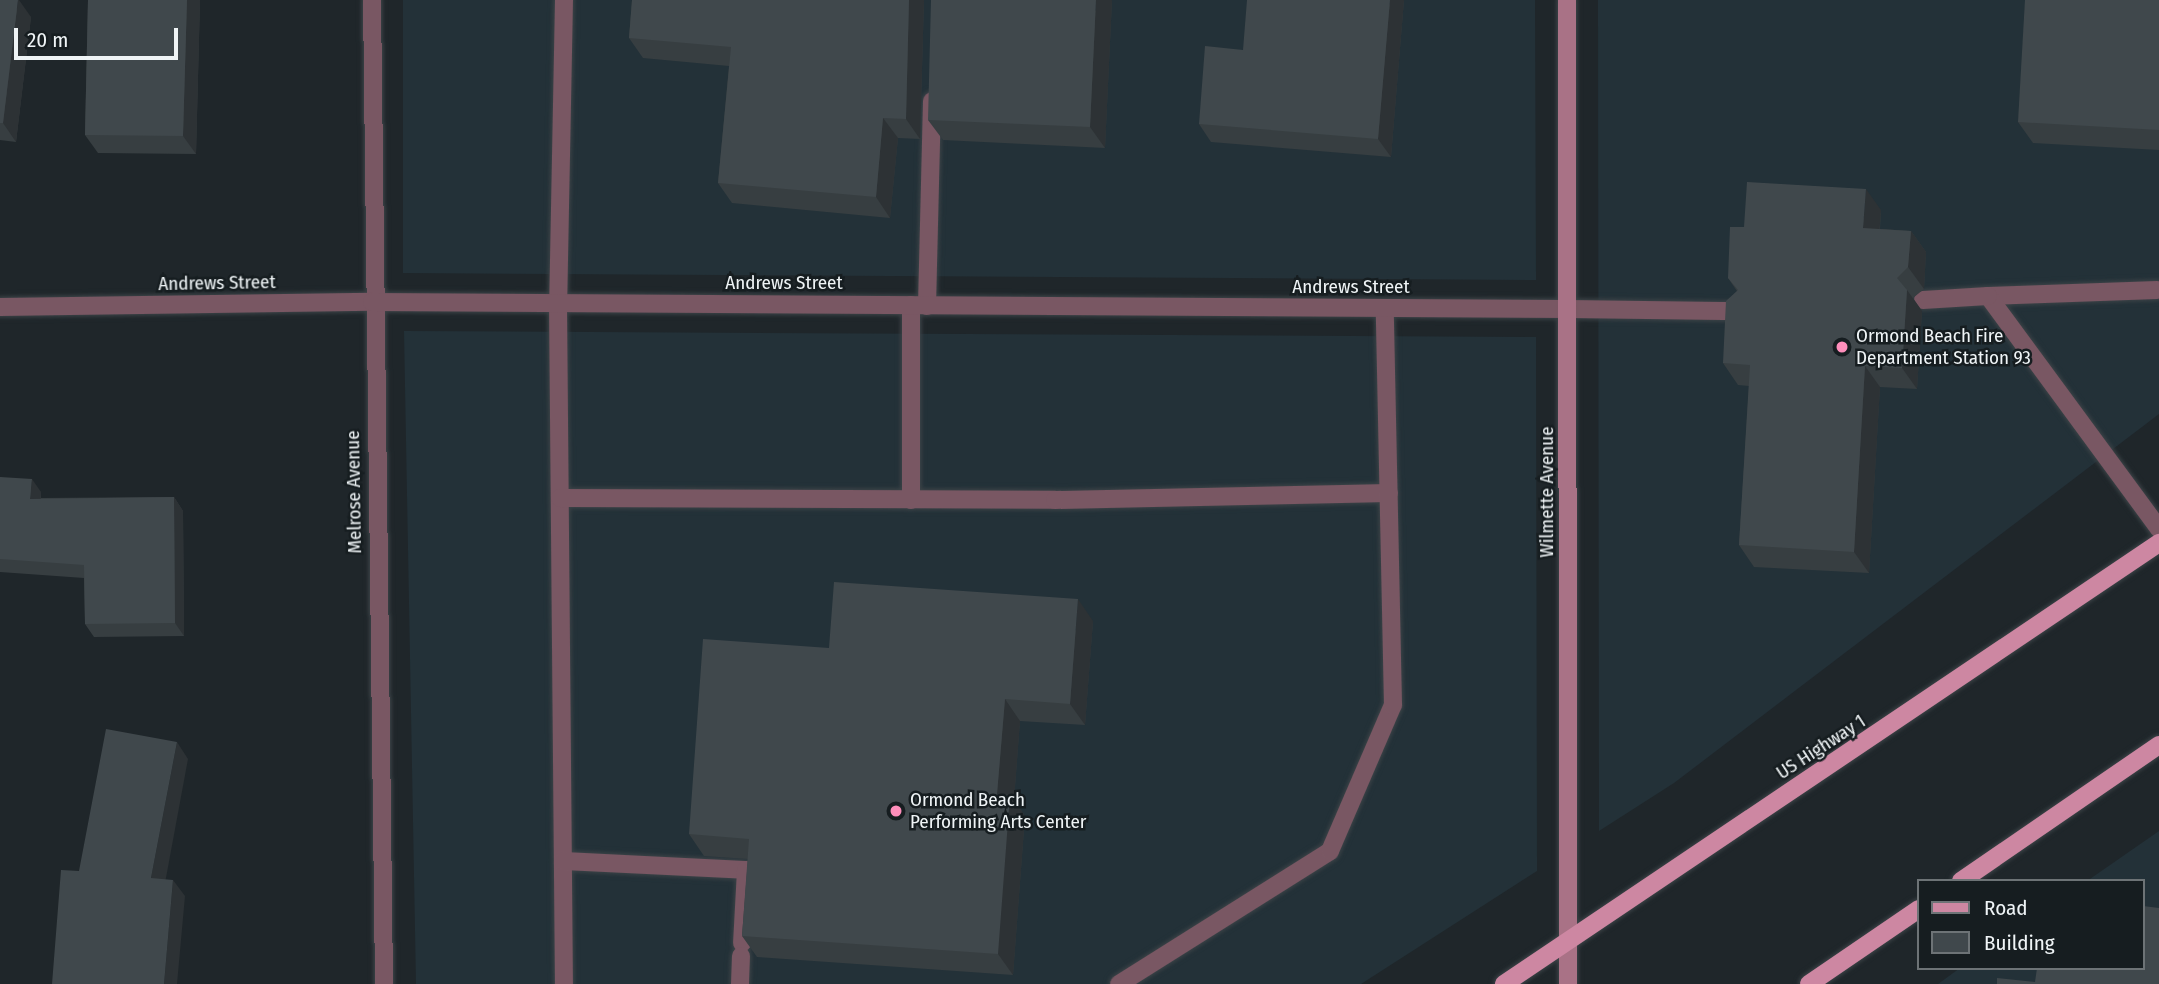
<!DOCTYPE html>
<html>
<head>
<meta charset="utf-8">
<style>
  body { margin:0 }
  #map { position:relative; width:2159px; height:984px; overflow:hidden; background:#1f262a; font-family:"Fira Sans Condensed",sans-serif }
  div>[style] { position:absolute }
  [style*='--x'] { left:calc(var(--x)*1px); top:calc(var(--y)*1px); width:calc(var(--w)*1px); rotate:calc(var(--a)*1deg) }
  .built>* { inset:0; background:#233138 }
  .roads { filter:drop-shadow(0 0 2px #3c4347) drop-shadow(0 0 2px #3c4347) }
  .lane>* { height:18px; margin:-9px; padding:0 9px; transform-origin:9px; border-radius:9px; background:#795763 }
  .street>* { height:18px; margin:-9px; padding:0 9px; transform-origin:9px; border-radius:9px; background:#795763 }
  .secondary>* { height:18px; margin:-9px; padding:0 9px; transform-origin:9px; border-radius:9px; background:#a97286 }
  .primary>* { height:18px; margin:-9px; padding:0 9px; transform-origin:9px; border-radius:9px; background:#cd87a2 }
  .wall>* { inset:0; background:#373e41 }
  .shaded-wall>* { inset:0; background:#2d3235 }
  .building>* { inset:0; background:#40484c }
  .dots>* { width:19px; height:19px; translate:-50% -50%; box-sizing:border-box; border:4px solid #161d20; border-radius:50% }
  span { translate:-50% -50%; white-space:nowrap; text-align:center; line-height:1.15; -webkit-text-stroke:5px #161d20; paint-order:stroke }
  .street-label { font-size:19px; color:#eff4f6 }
  .poi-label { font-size:19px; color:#eff4f6 }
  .left { translate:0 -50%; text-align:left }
  .legend { position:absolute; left:1917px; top:879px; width:228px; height:91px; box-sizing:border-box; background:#161d20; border:2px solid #6d7376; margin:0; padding:9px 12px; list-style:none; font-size:21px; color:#eff4f6 }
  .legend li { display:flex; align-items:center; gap:14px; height:35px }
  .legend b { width:35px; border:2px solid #6d7376 }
  .scale { position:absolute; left:14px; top:28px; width:164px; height:32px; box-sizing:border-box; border:4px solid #eff4f6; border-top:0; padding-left:9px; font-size:21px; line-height:24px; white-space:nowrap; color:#eff4f6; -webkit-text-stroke:5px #161d20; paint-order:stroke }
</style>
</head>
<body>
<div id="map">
  <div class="built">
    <i style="clip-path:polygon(403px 0,1535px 0,1536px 280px,403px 273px)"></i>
    <i style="clip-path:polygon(1598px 0,2159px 0,2159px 414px,1674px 783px,1599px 831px)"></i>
    <i style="clip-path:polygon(404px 331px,1536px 337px,1537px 871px,1361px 984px,416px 984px)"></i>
    <i style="clip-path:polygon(2159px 831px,2159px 984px,1938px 984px,1960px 968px,2143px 968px,2143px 881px,2087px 881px)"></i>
  </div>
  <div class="roads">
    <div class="lane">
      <i style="--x:564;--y:0;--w:303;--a:91.1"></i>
      <i style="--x:558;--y:303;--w:681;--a:89.5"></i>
      <i style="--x:2157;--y:290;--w:169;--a:178"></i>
      <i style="--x:1988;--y:296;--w:289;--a:53.7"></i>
      <i style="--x:1923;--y:300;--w:65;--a:-3.5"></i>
      <i style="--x:927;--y:306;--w:205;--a:-88.6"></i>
      <i style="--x:1568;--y:309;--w:174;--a:0.7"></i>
      <i style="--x:560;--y:498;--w:495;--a:0.2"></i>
      <i style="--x:1055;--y:500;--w:334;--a:-1.2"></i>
      <i style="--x:911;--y:500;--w:195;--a:-90"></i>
      <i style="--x:563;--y:861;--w:183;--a:2.8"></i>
      <i style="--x:746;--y:870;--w:73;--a:93.1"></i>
      <i style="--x:740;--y:984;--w:28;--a:-88"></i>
      <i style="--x:1119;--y:984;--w:249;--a:-32.2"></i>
      <i style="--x:1330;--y:851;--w:159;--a:-66.7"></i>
      <i style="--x:1393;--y:705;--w:397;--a:-91.2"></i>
    </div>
    <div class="street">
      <i style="--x:372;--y:0;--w:984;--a:89.3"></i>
      <i style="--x:0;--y:307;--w:372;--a:-0.8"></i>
      <i style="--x:372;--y:302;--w:1196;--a:0.34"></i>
    </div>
    <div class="secondary">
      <i style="--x:1567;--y:0;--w:984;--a:89.94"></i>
    </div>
    <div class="primary">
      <i style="--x:1961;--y:881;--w:240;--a:-34.5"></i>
      <i style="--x:1504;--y:984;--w:790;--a:-33.95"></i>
      <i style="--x:1809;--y:984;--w:133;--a:-34.3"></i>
    </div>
  </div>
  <div class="wall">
    <i style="clip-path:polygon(0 0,31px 17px,16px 142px,0 140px)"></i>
    <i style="clip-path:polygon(88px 0,200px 0,196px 154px,98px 153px,85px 135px)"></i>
    <i style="clip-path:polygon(632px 0,924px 0,920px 139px,898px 138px,890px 218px,732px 203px,718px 183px,729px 66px,643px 58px,629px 38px)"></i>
    <i style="clip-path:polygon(1112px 0,1105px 148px,943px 140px,928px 120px)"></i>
    <i style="clip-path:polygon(1404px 0,1391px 157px,1211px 142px,1199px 124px,1243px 50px)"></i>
    <i style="clip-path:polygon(2159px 0,2159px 150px,2033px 143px,2018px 122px)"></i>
    <i style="clip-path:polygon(1881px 210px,1880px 229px,1911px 231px,1926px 252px,1924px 289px,1913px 298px,1922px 311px,1917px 389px,1880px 387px,1869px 573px,1754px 567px,1739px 545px,1749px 386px,1738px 385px,1723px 363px,1737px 291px,1728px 278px)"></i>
    <i style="clip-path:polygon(0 477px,41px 492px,41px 498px,174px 497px,183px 511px,184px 636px,94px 637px,85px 624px,84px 578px,0 572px)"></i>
    <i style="clip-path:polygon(1093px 621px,1085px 725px,1020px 721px,1014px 800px,1025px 816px,1013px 975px,757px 957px,742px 936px,748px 859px,704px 856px,689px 834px)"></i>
  </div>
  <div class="shaded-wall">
    <i style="clip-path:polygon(18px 0,19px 0,31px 17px,16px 142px,3px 123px)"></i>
    <i style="clip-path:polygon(187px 0,200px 0,196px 154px,183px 136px)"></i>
    <i style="clip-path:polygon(909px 0,924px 0,920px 139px,906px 119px)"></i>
    <i style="clip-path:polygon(1096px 0,1112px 0,1105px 148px,1090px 127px)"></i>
    <i style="clip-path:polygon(1390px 0,1404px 0,1391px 157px,1378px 139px)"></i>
    <i style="clip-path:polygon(883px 118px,898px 138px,890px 218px,876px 197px)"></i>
    <i style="clip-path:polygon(1866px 189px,1881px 210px,1878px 250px,1863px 228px)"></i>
    <i style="clip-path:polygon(1911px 231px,1926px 252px,1924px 289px,1908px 267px)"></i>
    <i style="clip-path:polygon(1907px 290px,1922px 311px,1917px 389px,1902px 368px)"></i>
    <i style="clip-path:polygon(1865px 366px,1880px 387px,1869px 573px,1854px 552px)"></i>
    <i style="clip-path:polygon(32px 479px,41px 492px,40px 512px,30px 499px)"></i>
    <i style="clip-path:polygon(174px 497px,183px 511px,184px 636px,175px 623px)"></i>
    <i style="clip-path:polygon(1078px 599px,1093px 621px,1085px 725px,1070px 704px)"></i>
    <i style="clip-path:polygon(1005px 699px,1020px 721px,1014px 800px,1025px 816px,1013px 975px,998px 954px,997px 794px)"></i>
    <i style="clip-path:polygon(177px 742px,188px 759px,163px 894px,151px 878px)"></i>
    <i style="clip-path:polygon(173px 880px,185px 896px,177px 984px,164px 984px)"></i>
  </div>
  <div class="building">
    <i style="clip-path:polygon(0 0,18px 0,3px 123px,0 123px)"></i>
    <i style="clip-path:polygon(88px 0,187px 0,183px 136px,85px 135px)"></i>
    <i style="clip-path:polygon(632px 0,909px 0,906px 119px,883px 118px,876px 197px,718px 183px,731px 47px,629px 38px)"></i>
    <i style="clip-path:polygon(931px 0,1096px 0,1090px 127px,928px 120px)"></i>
    <i style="clip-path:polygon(1247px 0,1390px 0,1378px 139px,1199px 124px,1205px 46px,1243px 50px)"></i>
    <i style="clip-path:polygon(2025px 0,2159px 0,2159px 130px,2018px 122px)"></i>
    <i style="clip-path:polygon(1747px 182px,1866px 189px,1863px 228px,1911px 231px,1908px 267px,1897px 278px,1907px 290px,1902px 368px,1865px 366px,1854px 552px,1739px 545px,1750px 365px,1723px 363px,1726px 301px,1738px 290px,1728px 278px,1730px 227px,1744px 227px)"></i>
    <i style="clip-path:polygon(0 477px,32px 479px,30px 499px,174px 497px,175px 623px,85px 624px,84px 565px,0 559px)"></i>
    <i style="clip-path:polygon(834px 582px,1078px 599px,1070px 704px,1005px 699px,997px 794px,1010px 795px,998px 954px,742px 936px,749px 839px,689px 834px,703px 639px,829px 648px)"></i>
    <i style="clip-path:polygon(106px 729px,177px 742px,151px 878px,173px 880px,164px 984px,52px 984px,61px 870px,79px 871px)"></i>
    <i style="clip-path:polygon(2143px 906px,2159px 908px,2159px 984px,1997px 984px,1997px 978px,2035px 982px,2037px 968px,2143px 968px)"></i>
  </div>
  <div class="dots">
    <i style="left:1842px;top:347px;background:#fe8ebb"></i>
    <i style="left:896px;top:811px;background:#fe8ebb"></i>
  </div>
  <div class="street-label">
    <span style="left:217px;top:283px;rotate:-1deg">Andrews Street</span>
    <span style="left:784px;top:283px">Andrews Street</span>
    <span style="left:1351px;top:287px">Andrews Street</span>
    <span style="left:354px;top:492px;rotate:-91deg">Melrose Avenue</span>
    <span style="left:1547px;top:492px;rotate:-90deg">Wilmette Avenue</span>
    <span style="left:1821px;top:747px;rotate:-33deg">US Highway 1</span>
  </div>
  <div class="poi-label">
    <span class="left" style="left:1856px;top:347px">Ormond Beach Fire<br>Department Station 93</span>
    <span class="left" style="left:910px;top:811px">Ormond Beach<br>Performing Arts Center</span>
  </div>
  <ul class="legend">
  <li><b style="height:9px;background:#cd87a2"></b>Road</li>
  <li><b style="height:19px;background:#40484c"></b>Building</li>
  </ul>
  <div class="scale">20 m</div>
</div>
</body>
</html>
